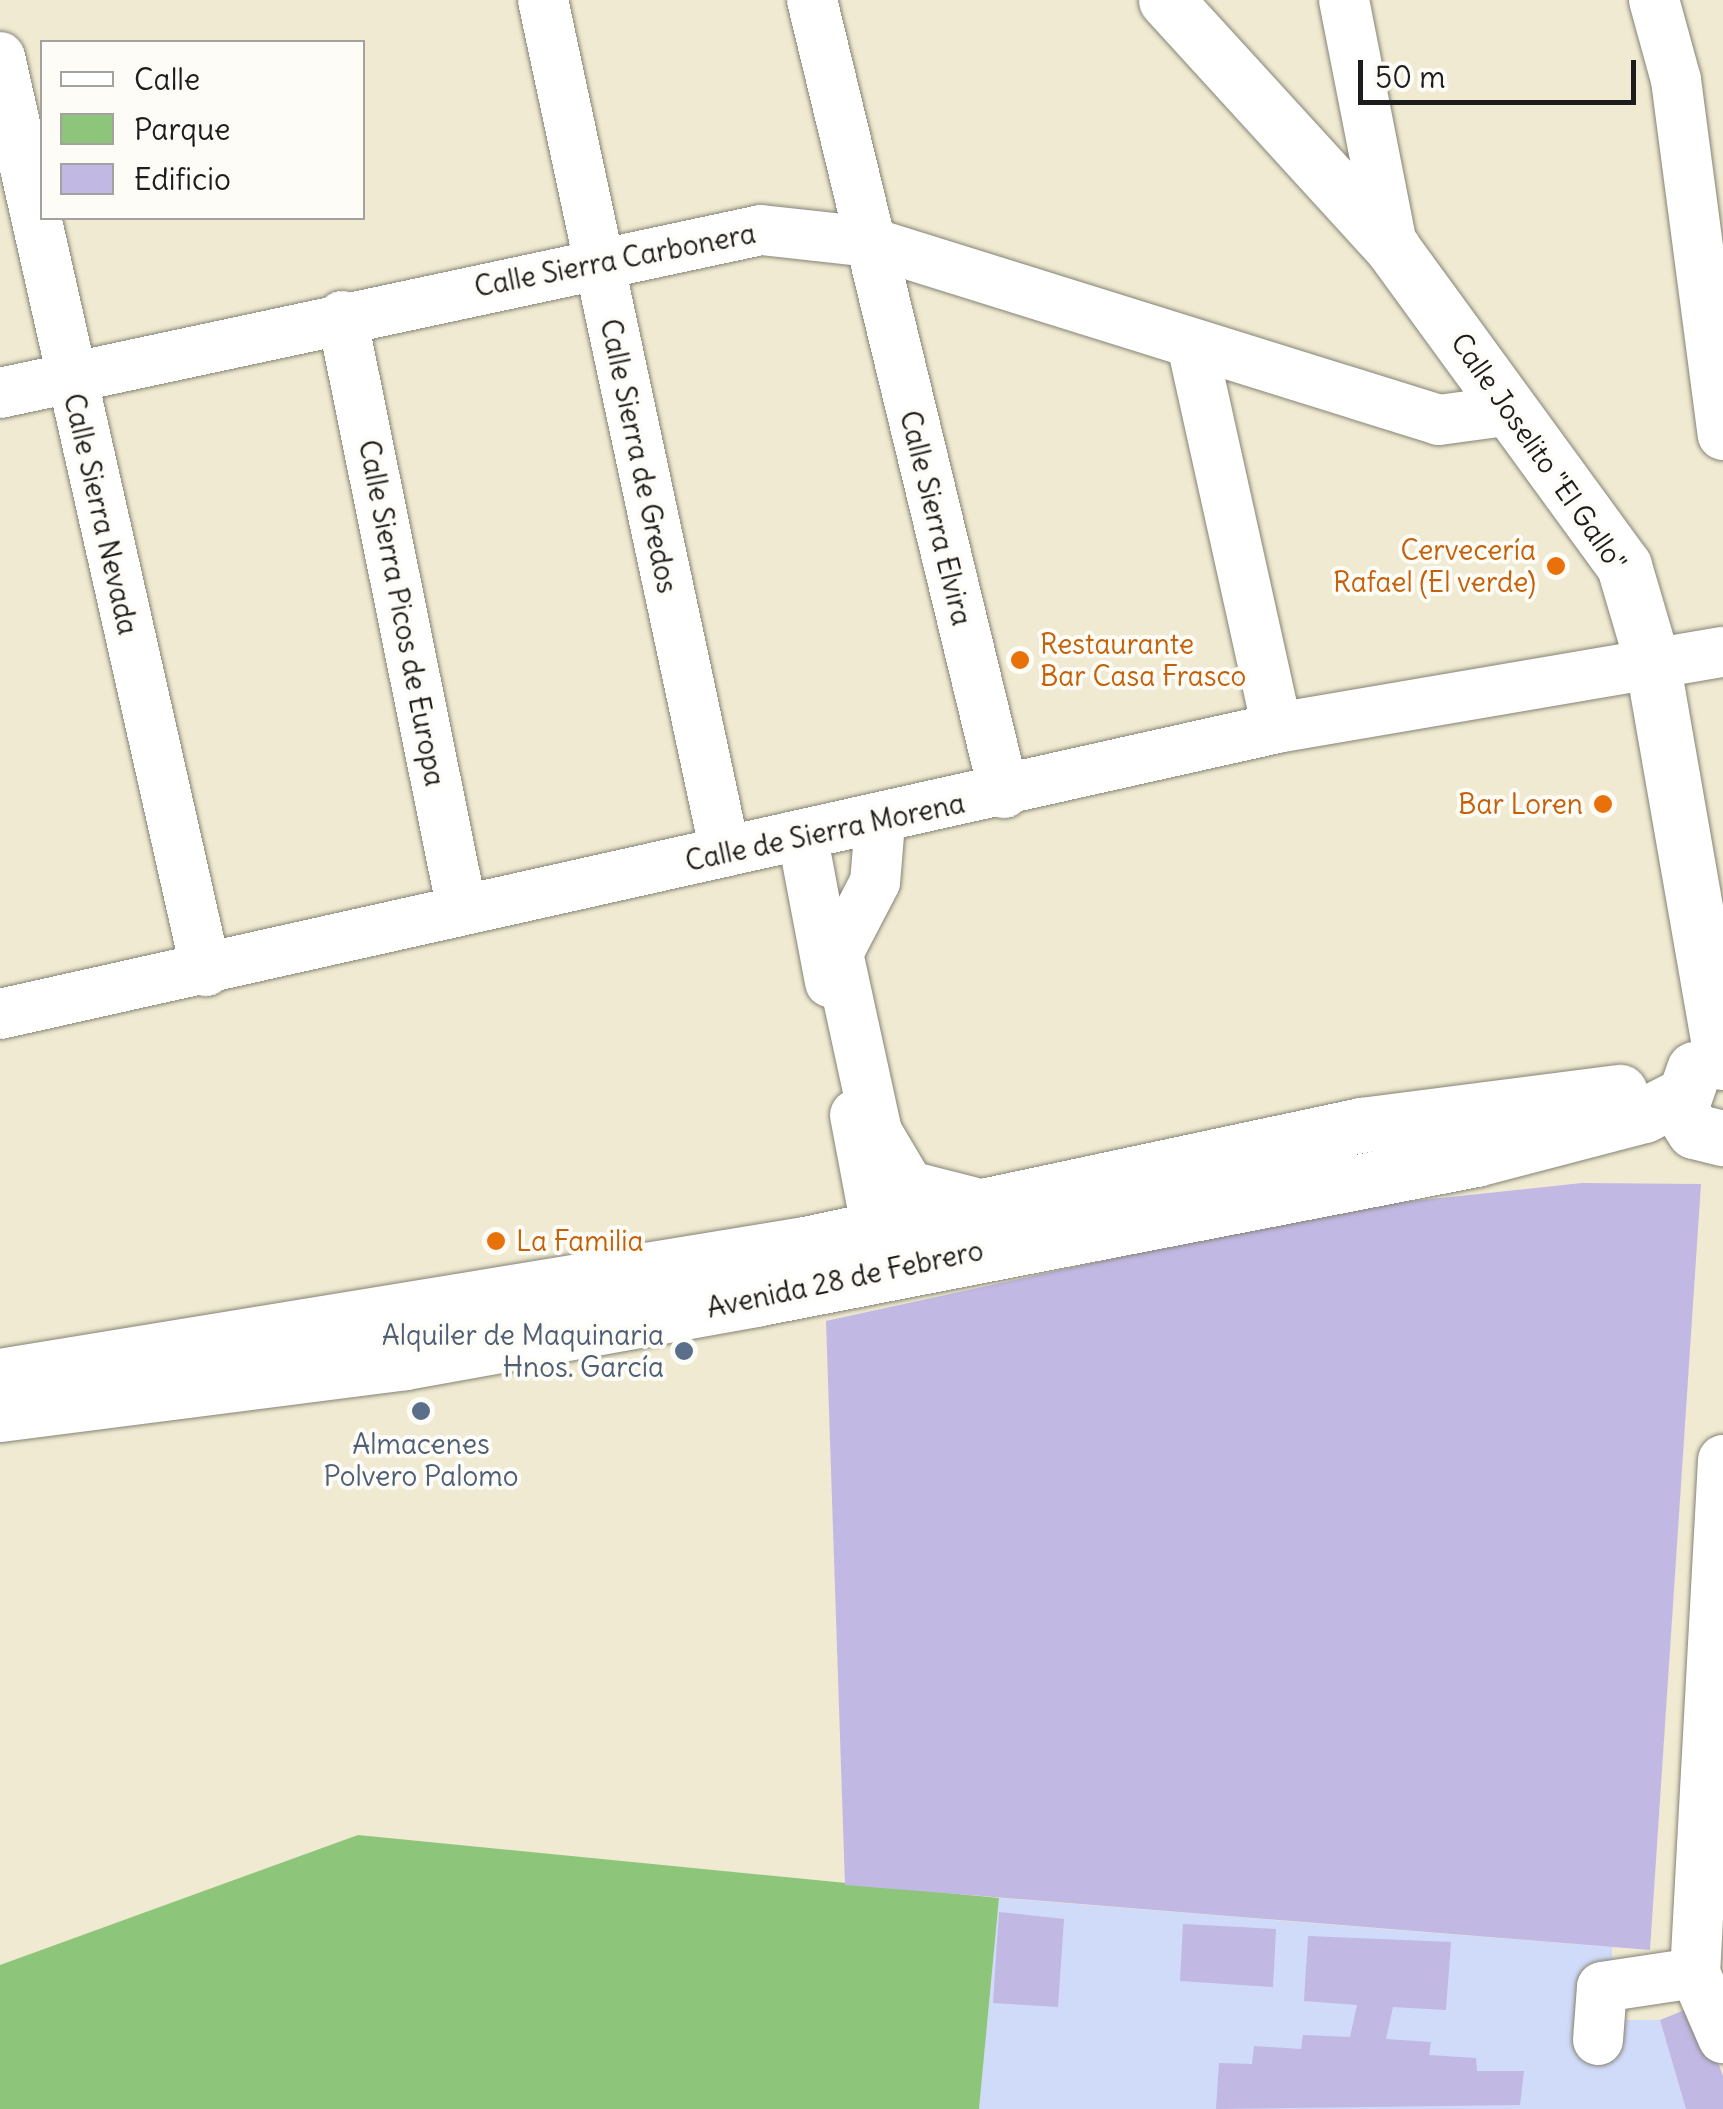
<!DOCTYPE html>
<html>
<head>
<meta charset="utf-8">
<style>
  body { margin:0 }
  #map { position:relative; width:1723px; height:2109px; overflow:hidden; background:#efead1; font-family:Delius,sans-serif }
  div>[style] { position:absolute }
  [style*='--x'] { left:calc(var(--x)*1px); top:calc(var(--y)*1px); width:calc(var(--w)*1px); rotate:calc(var(--a)*1deg) }
  .built>* { inset:0; background:#d0daf9 }
  .green>* { inset:0; background:#8dc67a }
  .building>* { inset:0; background:#c1b8e4 }
  .roads { filter:drop-shadow(0 0 2px #868376) drop-shadow(0 0 2px #868376) }
  .minor>* { height:50px; margin:-25px; padding:0 25px; transform-origin:25px; border-radius:25px; background:#fff }
  .major>* { height:55px; margin:-27.5px; padding:0 27.5px; transform-origin:27.5px; border-radius:27.5px; background:#fff }
  .dots>* { width:28px; height:28px; translate:-50% -50%; box-sizing:border-box; border:5px solid #fdfcf7; border-radius:50% }
  span { translate:-50% -50%; white-space:nowrap; text-align:center; line-height:1.15; -webkit-text-stroke:8px #fdfcf7; paint-order:stroke }
  .street-label { font-size:28px; color:#1c1c1c }
  .food-label { font-size:28px; color:#c56008 }
  .right { translate:-100% -50%; text-align:right }
  .left { translate:0 -50%; text-align:left }
  .service-label { font-size:28px; color:#4e5e75 }
  .legend { position:absolute; left:40px; top:40px; width:325px; height:180px; box-sizing:border-box; background:#fdfcf7; border:2px solid #a3a29f; margin:0; padding:12px 18px; list-style:none; font-size:30px; color:#1c1c1c }
  .legend li { display:flex; align-items:center; gap:20px; height:50px }
  .legend b { width:50px; border:2px solid #a3a29f }
  .scale { position:absolute; left:1358px; top:60px; width:278px; height:45px; box-sizing:border-box; border:5px solid #1c1c1c; border-top:0; padding-left:12px; font-size:30px; line-height:35px; white-space:nowrap; color:#1c1c1c; -webkit-text-stroke:8px #fdfcf7; paint-order:stroke }
</style>
</head>
<body>
<div id="map">
  <div class="built">
    <i style="clip-path:polygon(999px 1898px,1612px 1947px,1613px 2020px,1660px 2020px,1686px 2109px,979px 2109px)"></i>
  </div>
  <div class="green">
    <i style="clip-path:polygon(358px 1835px,999px 1898px,979px 2109px,0 2109px,0 1965px)"></i>
  </div>
  <div class="building">
    <i style="clip-path:polygon(1582px 1183px,1701px 1184px,1650px 1950px,845px 1885px,826px 1321px,1346px 1208px)"></i>
    <i style="clip-path:polygon(999px 1912px,1064px 1919px,1058px 2007px,993px 2003px)"></i>
    <i style="clip-path:polygon(1183px 1924px,1276px 1929px,1273px 1987px,1180px 1981px)"></i>
    <i style="clip-path:polygon(1308px 1936px,1451px 1942px,1446px 2010px,1393px 2007px,1386px 2039px,1431px 2042px,1429px 2055px,1476px 2058px,1477px 2071px,1524px 2071px,1520px 2105px,1216px 2109px,1219px 2063px,1252px 2064px,1254px 2046px,1301px 2049px,1303px 2035px,1350px 2037px,1357px 2005px,1304px 2001px)"></i>
    <i style="clip-path:polygon(1697px 2005px,1723px 2076px,1723px 2109px,1686px 2109px,1660px 2020px)"></i>
  </div>
  <div class="roads">
    <div class="minor">
      <i style="--x:543;--y:0;--w:871;--a:77.94"></i>
      <i style="--x:812;--y:0;--w:816;--a:76.39"></i>
      <i style="--x:1344;--y:0;--w:254;--a:78.9"></i>
      <i style="--x:1654;--y:0;--w:83;--a:74.6"></i>
      <i style="--x:1676;--y:80;--w:358;--a:82.5"></i>
      <i style="--x:0;--y:57;--w:937;--a:77.3"></i>
      <i style="--x:342;--y:316;--w:606;--a:78.58"></i>
      <i style="--x:1193;--y:349;--w:388;--a:77.5"></i>
      <i style="--x:0;--y:393;--w:778;--a:-12.09"></i>
      <i style="--x:761;--y:230;--w:109;--a:6.3"></i>
      <i style="--x:869;--y:242;--w:597;--a:17.34"></i>
      <i style="--x:1439;--y:420;--w:74;--a:-7.8"></i>
      <i style="--x:880;--y:823;--w:59;--a:94.8"></i>
      <i style="--x:875;--y:882;--w:80;--a:117.5"></i>
      <i style="--x:838;--y:953;--w:183;--a:77.7"></i>
      <i style="--x:877;--y:1132;--w:63;--a:59.3"></i>
      <i style="--x:909;--y:1186;--w:77;--a:14.2"></i>
      <i style="--x:803;--y:839;--w:146;--a:79.3"></i>
      <i style="--x:0;--y:1014;--w:1309;--a:-12.62"></i>
      <i style="--x:1277;--y:728;--w:452;--a:-9.7"></i>
      <i style="--x:855;--y:1115;--w:113;--a:79.3"></i>
      <i style="--x:1723;--y:1460;--w:514;--a:93.12"></i>
      <i style="--x:1695;--y:1973;--w:71;--a:66.7"></i>
      <i style="--x:1598;--y:2040;--w:53;--a:-85.7"></i>
      <i style="--x:1602;--y:1987;--w:94;--a:-8.6"></i>
    </div>
    <div class="major">
      <i style="--x:1166;--y:0;--w:337;--a:47.6"></i>
      <i style="--x:1393;--y:249;--w:392;--a:53.9"></i>
      <i style="--x:1624;--y:566;--w:99;--a:73.6"></i>
      <i style="--x:1652;--y:661;--w:407;--a:80.1"></i>
      <i style="--x:1694;--y:1069;--w:42;--a:109.3"></i>
      <i style="--x:1680;--y:1109;--w:26;--a:58"></i>
      <i style="--x:1694;--y:1131;--w:30;--a:14"></i>
      <i style="--x:0;--y:1376;--w:816;--a:-9.31"></i>
      <i style="--x:805;--y:1244;--w:569;--a:-12.08"></i>
      <i style="--x:1361;--y:1125;--w:261;--a:-7.3"></i>
      <i style="--x:0;--y:1414;--w:408;--a:-7.3"></i>
      <i style="--x:405;--y:1362;--w:356;--a:-10.2"></i>
      <i style="--x:755;--y:1299;--w:734;--a:-10.99"></i>
      <i style="--x:1476;--y:1159;--w:174;--a:-14.7"></i>
      <i style="--x:1644;--y:1115;--w:39;--a:-27"></i>
    </div>
  </div>
  <div class="dots">
    <i style="left:1556px;top:566px;background:#e8710a"></i>
    <i style="left:1020px;top:660px;background:#e8710a"></i>
    <i style="left:1603px;top:804px;background:#e8710a"></i>
    <i style="left:496px;top:1241px;background:#e8710a"></i>
    <i style="left:684px;top:1351px;background:#5c6f8a"></i>
    <i style="left:421px;top:1411px;background:#5c6f8a"></i>
  </div>
  <div class="street-label">
    <span style="left:615px;top:260px;rotate:-11deg">Calle Sierra Carbonera</span>
    <span style="left:1539px;top:452px;rotate:55deg">Calle Joselito "El Gallo"</span>
    <span style="left:639px;top:456px;rotate:78deg">Calle Sierra de Gredos</span>
    <span style="left:101px;top:514px;rotate:77deg">Calle Sierra Nevada</span>
    <span style="left:936px;top:518px;rotate:76deg">Calle Sierra Elvira</span>
    <span style="left:402px;top:613px;rotate:79deg">Calle Sierra Picos de Europa</span>
    <span style="left:825px;top:832px;rotate:-12deg">Calle de Sierra Morena</span>
    <span style="left:845px;top:1279px;rotate:-12deg">Avenida 28 de Febrero</span>
  </div>
  <div class="food-label">
    <span class="right" style="left:1536px;top:566px">Cervecería<br>Rafael (El verde)</span>
    <span class="left" style="left:1040px;top:660px">Restaurante<br>Bar Casa Frasco</span>
    <span class="right" style="left:1583px;top:804px">Bar Loren</span>
    <span class="left" style="left:516px;top:1241px">La Familia</span>
  </div>
  <div class="service-label">
    <span class="right" style="left:664px;top:1351px">Alquiler de Maquinaria<br>Hnos. García</span>
    <span style="left:421px;top:1460px">Almacenes<br>Polvero Palomo</span>
  </div>
  <ul class="legend">
  <li><b style="height:12px;background:#fff"></b>Calle</li>
  <li><b style="height:28px;background:#8dc67a"></b>Parque</li>
  <li><b style="height:28px;background:#c1b8e4"></b>Edificio</li>
  </ul>
  <div class="scale">50 m</div>
</div>
</body>
</html>
